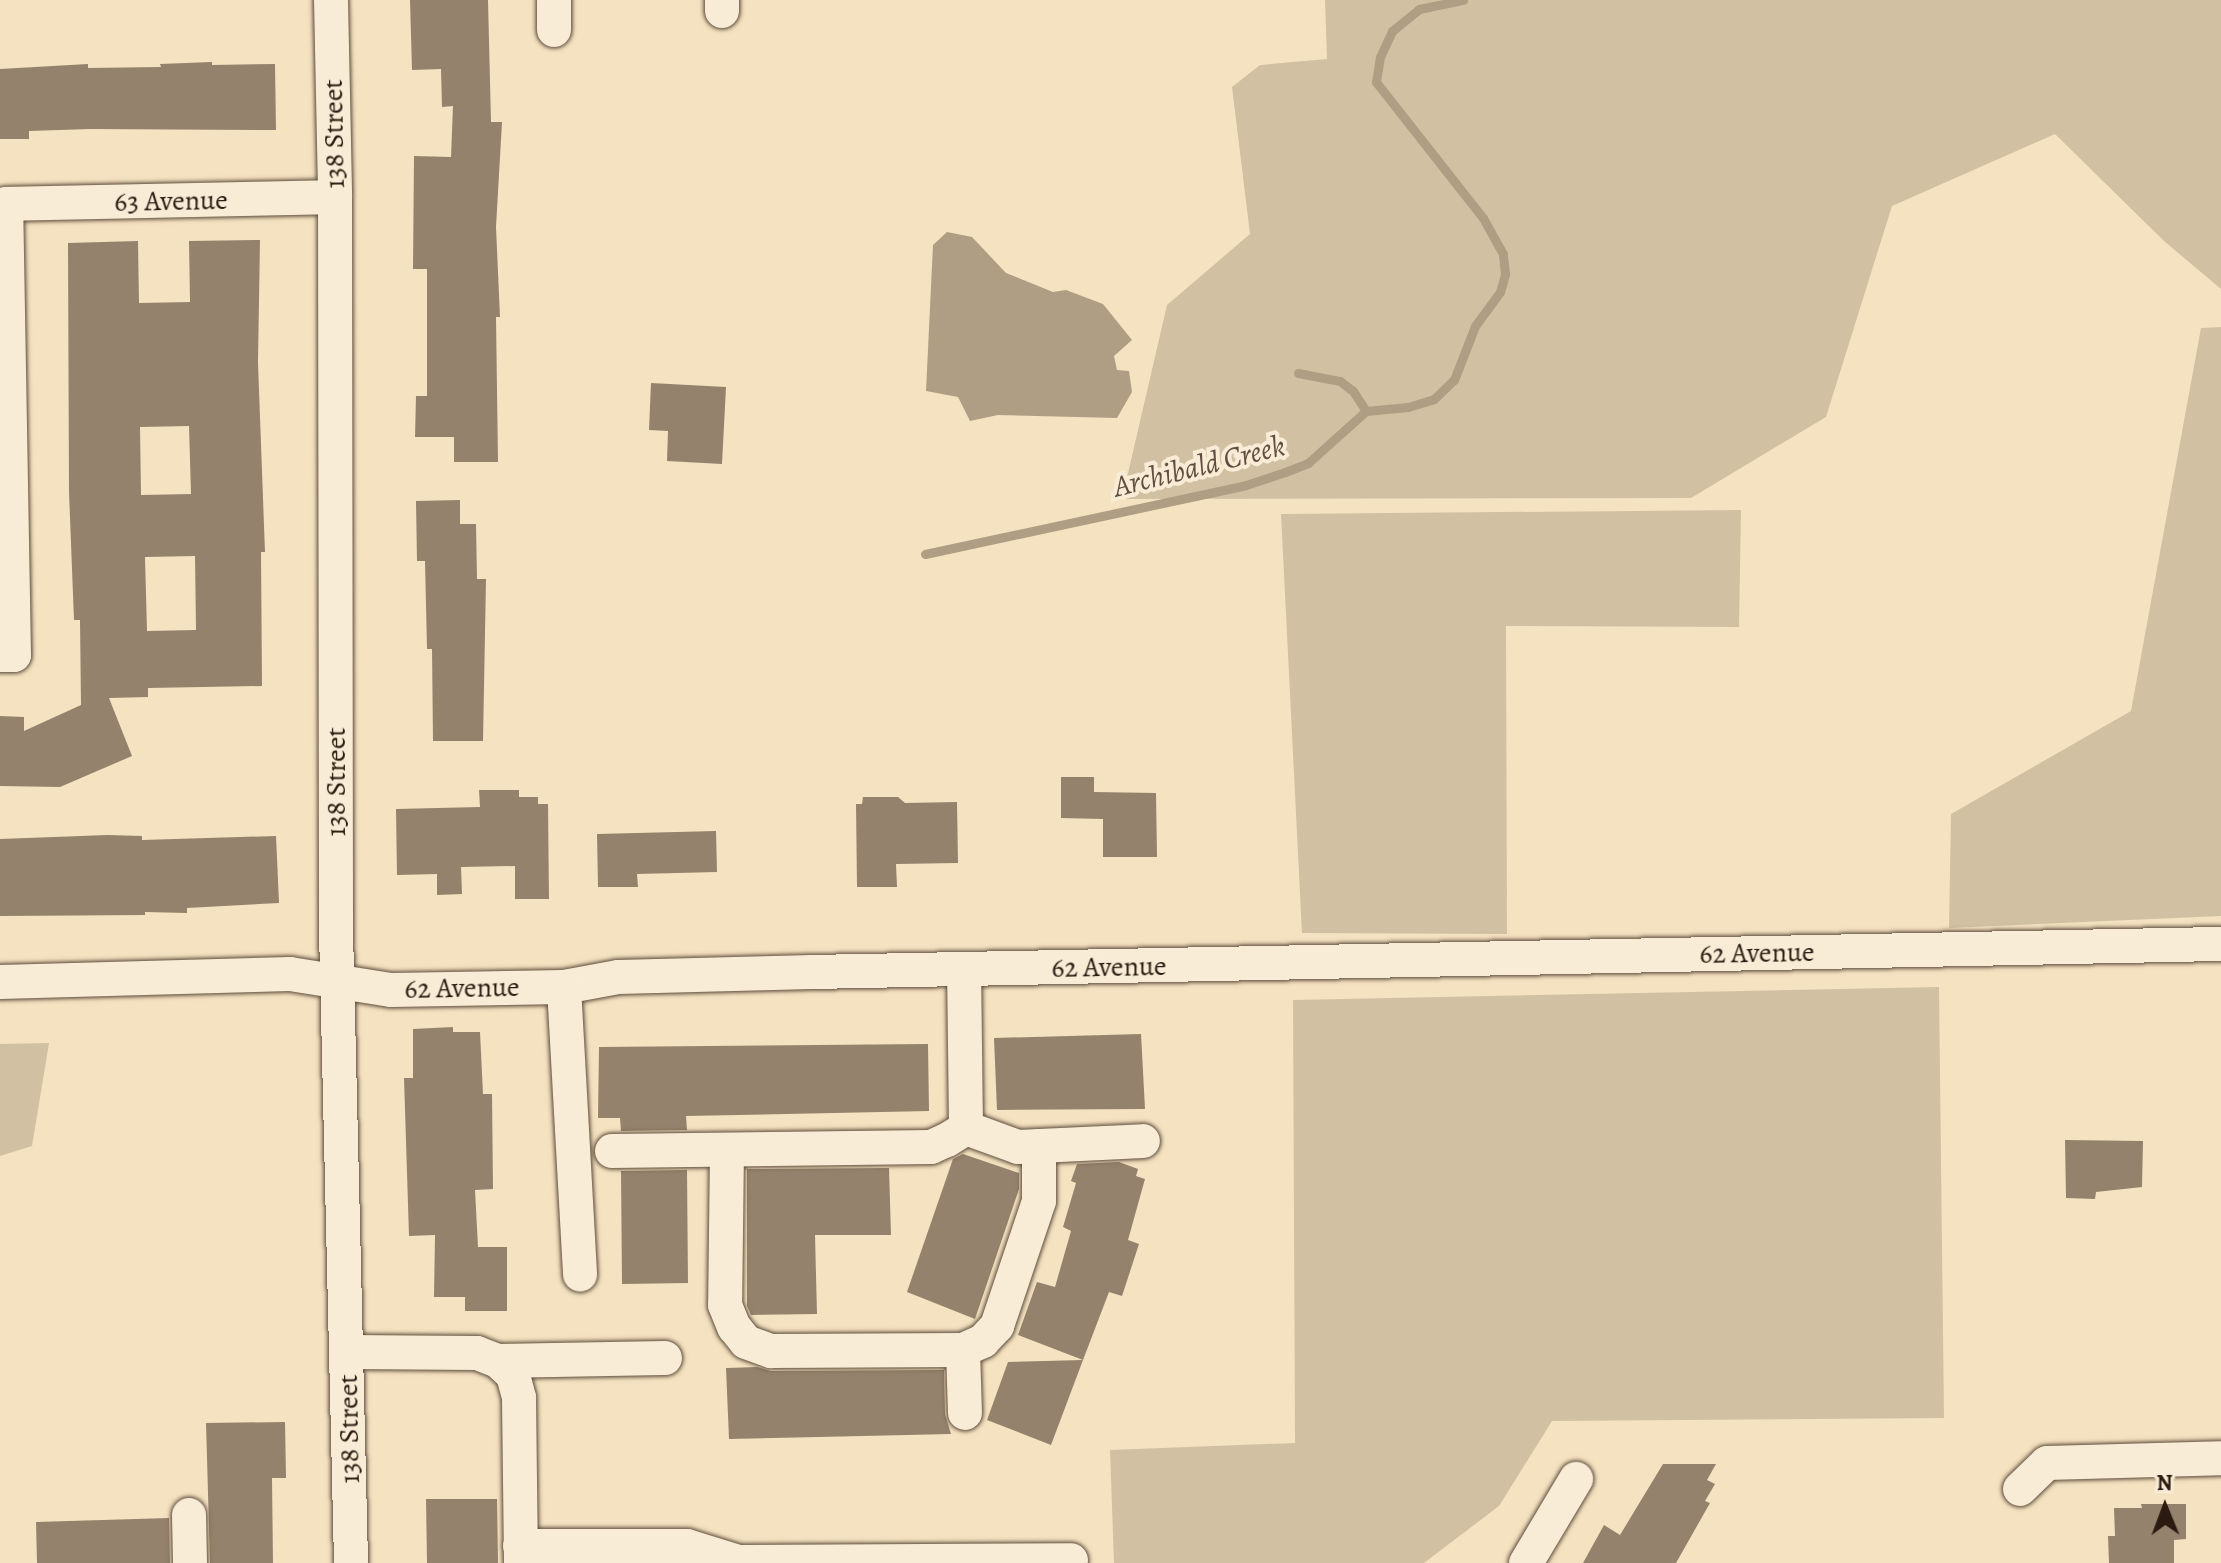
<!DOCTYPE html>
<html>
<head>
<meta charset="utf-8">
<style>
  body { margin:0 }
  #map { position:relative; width:2221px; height:1563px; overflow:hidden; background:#f5e2c0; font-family:Alegreya,serif }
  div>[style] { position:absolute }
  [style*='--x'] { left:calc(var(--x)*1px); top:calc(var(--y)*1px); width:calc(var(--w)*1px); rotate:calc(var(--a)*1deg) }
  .green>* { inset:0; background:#d2c0a2 }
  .water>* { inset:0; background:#b09e84 }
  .stream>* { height:9px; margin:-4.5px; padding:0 4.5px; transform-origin:4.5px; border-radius:4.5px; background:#b09e84 }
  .building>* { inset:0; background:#94826c }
  .roads { filter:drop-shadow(0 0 2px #5d4c3c) drop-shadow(0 0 2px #5d4c3c) }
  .minor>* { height:34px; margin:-17px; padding:0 17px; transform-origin:17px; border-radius:17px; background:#f8ecd6 }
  span { translate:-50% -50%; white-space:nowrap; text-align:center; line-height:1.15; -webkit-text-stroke:8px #f8ecd6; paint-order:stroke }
  .street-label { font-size:28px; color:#2a1a10 }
  .water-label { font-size:30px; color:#604f3e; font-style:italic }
  .north { position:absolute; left:2125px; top:1467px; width:80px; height:80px; -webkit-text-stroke:6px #f8ecd6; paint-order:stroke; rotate:359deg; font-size:22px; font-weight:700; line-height:32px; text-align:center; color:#2a1a10 }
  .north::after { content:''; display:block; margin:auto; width:28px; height:36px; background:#2a1a10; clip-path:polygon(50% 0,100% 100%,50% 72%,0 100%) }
</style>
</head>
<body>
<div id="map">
  <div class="green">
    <i style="clip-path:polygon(1325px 0,2221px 0,2221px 289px,2164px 241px,2055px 134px,1892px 206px,1826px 417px,1691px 498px,1122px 499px,1167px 305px,1250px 234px,1232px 87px,1260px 65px,1327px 59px)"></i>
    <i style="clip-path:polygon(2221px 327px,2221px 916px,1949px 928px,1951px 814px,2131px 711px,2201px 328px)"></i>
    <i style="clip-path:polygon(1741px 510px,1739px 627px,1506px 626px,1507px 934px,1302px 933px,1281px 514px)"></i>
    <i style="clip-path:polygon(1939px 987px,1944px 1418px,1552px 1421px,1499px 1506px,1424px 1563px,1114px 1563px,1110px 1450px,1295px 1443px,1293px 1000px)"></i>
    <i style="clip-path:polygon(49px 1043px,32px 1146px,0 1156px,0 1044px)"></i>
  </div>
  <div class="water">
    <i style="clip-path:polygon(947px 232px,972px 237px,1006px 273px,1053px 292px,1066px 290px,1103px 304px,1132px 340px,1114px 356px,1117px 370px,1129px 371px,1132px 392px,1117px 418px,998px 415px,970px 421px,958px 397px,926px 391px,933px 245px)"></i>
  </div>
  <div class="stream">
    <i style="--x:1298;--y:373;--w:43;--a:10.8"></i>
    <i style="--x:1340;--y:381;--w:16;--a:38"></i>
    <i style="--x:1353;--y:391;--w:24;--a:57"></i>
    <i style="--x:925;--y:554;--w:328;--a:-12.1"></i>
    <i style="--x:1246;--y:485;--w:41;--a:-18.4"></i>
    <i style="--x:1285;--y:472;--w:25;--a:-21"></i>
    <i style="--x:1308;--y:463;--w:78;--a:-41.9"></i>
    <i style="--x:1366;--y:411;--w:42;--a:-5.4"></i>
    <i style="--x:1408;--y:407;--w:27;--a:-17"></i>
    <i style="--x:1434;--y:399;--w:28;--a:-44"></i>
    <i style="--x:1454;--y:380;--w:58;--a:-68.7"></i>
    <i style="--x:1475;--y:326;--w:42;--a:-53.7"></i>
    <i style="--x:1500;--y:292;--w:19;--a:-74"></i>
    <i style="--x:1505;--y:274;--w:20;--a:-96"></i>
    <i style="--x:1503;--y:254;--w:41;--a:-119.1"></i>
    <i style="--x:1483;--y:218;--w:173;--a:-128.2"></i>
    <i style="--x:1376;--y:82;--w:25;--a:-81"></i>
    <i style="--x:1380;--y:57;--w:29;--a:-65"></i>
    <i style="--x:1392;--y:31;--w:35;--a:-39"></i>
    <i style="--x:1419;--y:9;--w:45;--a:-11.6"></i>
  </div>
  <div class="building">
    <i style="clip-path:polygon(410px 0,488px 0,491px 122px,502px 122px,496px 227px,500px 317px,496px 317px,498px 462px,454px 462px,454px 437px,415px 437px,416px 396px,427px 396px,427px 269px,413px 269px,414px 156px,451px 157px,453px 106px,442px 107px,441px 69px,412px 70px)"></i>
    <i style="clip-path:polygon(212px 62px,212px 65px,275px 64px,276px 130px,90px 129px,29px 131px,29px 139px,0 139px,0 69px,88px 64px,88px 68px,161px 67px,160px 64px)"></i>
    <i style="clip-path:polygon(evenodd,260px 240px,258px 363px,265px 552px,261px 552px,262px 686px,148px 688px,148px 697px,109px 698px,132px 756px,60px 787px,0 786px,0 716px,24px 717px,24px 731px,81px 705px,80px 620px,74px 620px,69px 492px,68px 243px,138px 241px,139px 303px,190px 302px,189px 241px,260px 240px,189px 426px,191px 494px,141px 495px,140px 427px,189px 426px,260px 240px,195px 556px,196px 630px,147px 631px,145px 557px,195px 556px)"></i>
    <i style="clip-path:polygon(651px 383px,726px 387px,722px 464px,667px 461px,668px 431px,649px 430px)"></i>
    <i style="clip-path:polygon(460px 500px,460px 524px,476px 524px,477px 579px,486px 579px,483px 741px,433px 741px,432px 649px,427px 649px,425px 561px,417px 561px,416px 501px)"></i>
    <i style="clip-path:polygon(1061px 777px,1094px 777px,1094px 792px,1156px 793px,1157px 857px,1103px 857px,1103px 819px,1061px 818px)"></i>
    <i style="clip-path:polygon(479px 790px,519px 790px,519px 797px,538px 797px,538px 804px,548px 804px,549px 899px,515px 899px,515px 866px,461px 867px,462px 894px,437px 895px,437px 874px,397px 875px,396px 809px,480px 807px)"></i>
    <i style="clip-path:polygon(863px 797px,898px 797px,905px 803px,957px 802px,958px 863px,896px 864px,897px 887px,857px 887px,856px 804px,862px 804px)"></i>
    <i style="clip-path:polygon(716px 831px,717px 872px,637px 874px,638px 887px,598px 887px,597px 834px)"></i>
    <i style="clip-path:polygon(108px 835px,142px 836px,142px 840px,276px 836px,279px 903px,187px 908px,187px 913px,145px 912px,145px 915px,0 916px,0 839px)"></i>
    <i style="clip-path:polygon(453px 1027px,453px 1032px,480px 1032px,483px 1094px,492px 1094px,493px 1189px,475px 1190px,478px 1247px,507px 1247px,507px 1311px,465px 1311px,465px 1297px,434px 1297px,435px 1235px,409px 1236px,404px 1078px,413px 1078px,413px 1029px)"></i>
    <i style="clip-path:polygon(1141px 1034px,1145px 1109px,997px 1110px,994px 1038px)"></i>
    <i style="clip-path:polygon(928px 1044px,929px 1111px,686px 1116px,687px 1130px,621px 1131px,620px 1118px,598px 1118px,599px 1047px)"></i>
    <i style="clip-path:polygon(2065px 1140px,2143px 1141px,2142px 1187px,2096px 1192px,2095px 1199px,2066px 1198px)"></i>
    <i style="clip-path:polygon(963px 1154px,1019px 1173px,1019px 1189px,975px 1319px,907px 1292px,953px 1159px)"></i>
    <i style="clip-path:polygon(1119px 1162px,1138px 1169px,1136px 1176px,1145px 1179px,1128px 1240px,1139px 1244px,1122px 1296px,1109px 1292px,1083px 1360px,1018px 1335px,1037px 1282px,1055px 1287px,1071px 1231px,1063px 1227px,1076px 1183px,1071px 1181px,1077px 1164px)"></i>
    <i style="clip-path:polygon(889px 1168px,891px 1235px,815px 1235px,817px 1314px,751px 1315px,747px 1306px,747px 1169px)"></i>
    <i style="clip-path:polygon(687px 1170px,688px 1283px,622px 1284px,621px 1171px)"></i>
    <i style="clip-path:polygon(1083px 1360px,1051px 1445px,987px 1420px,1008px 1362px)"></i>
    <i style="clip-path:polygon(757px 1367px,771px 1371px,944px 1370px,945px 1414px,951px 1434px,729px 1439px,726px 1368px)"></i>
    <i style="clip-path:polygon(285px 1422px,286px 1478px,272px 1478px,273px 1563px,210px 1563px,206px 1423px)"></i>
    <i style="clip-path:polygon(1663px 1464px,1716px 1464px,1707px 1480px,1715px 1484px,1705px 1501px,1710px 1503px,1676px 1563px,1583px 1563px,1604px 1525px,1620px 1535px)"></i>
    <i style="clip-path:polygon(426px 1499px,497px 1499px,498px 1563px,427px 1563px)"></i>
    <i style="clip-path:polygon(2141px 1504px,2186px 1504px,2186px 1539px,2174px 1540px,2174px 1563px,2109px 1563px,2108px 1536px,2115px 1536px,2114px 1508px,2142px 1508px)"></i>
    <i style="clip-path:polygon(169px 1518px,170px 1563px,37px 1563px,36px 1522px)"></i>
  </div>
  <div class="roads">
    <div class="minor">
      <i style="--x:331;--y:0;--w:197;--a:88.8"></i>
      <i style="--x:335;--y:197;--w:733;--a:89.92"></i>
      <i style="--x:336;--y:930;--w:633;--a:88.64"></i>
      <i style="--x:722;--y:0;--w:11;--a:90"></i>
      <i style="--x:554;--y:30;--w:30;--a:-90"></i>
      <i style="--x:0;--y:655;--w:14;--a:0"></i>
      <i style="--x:14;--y:655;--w:451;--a:-91"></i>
      <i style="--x:6;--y:204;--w:329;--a:-1.2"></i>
      <i style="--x:0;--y:982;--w:290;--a:-1.6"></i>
      <i style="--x:290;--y:974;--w:102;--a:9"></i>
      <i style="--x:391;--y:990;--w:173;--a:-1"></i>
      <i style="--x:564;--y:987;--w:55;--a:-10.5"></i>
      <i style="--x:618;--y:977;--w:194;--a:-1.5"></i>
      <i style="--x:812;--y:972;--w:1409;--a:-1.14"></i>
      <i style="--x:564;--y:987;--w:288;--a:86.8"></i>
      <i style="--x:966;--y:1128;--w:55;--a:20.1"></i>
      <i style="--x:1018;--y:1147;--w:125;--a:-2.7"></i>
      <i style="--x:727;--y:1150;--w:155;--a:90.7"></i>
      <i style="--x:725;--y:1305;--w:24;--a:68"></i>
      <i style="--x:734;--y:1327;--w:19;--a:51"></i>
      <i style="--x:746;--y:1342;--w:27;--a:20"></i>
      <i style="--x:771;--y:1351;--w:192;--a:-0.3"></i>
      <i style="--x:963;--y:1350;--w:22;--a:-24"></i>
      <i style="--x:983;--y:1341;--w:21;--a:-47"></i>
      <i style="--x:997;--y:1326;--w:132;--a:-71.4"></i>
      <i style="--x:1039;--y:1201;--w:55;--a:-90"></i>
      <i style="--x:612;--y:1151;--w:319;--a:-0.7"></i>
      <i style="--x:931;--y:1147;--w:17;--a:-24"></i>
      <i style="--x:947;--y:1140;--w:22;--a:-32"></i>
      <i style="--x:966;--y:1128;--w:158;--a:-90.7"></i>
      <i style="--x:963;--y:1350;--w:63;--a:88.2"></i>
      <i style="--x:348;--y:1352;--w:129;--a:0.4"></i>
      <i style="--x:477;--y:1353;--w:22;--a:21"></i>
      <i style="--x:498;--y:1361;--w:21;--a:43"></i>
      <i style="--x:513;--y:1375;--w:24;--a:75"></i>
      <i style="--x:519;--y:1398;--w:165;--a:89.3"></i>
      <i style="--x:498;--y:1361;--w:167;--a:-1"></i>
      <i style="--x:2020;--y:1489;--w:37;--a:-44"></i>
      <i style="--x:2047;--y:1463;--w:174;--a:-1.6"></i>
      <i style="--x:189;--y:1515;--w:48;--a:88.8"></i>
      <i style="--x:520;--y:1546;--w:167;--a:0"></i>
      <i style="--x:687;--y:1546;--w:54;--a:17.1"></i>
      <i style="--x:739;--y:1562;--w:332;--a:-0.3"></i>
      <i style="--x:1526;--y:1563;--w:98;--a:-59.2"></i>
    </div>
  </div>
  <div class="street-label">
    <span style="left:334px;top:134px;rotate:-91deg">138 Street</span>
    <span style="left:171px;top:201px;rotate:-1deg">63 Avenue</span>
    <span style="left:336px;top:782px;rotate:-90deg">138 Street</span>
    <span style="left:1757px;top:953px;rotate:-1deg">62 Avenue</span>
    <span style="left:1109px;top:967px;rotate:-1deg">62 Avenue</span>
    <span style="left:462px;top:988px;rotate:-1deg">62 Avenue</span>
    <span style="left:349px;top:1429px;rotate:-91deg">138 Street</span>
  </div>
  <div class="water-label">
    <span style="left:1199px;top:466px;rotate:-14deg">Archibald Creek</span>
  </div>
  <div class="north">N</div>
</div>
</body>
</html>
